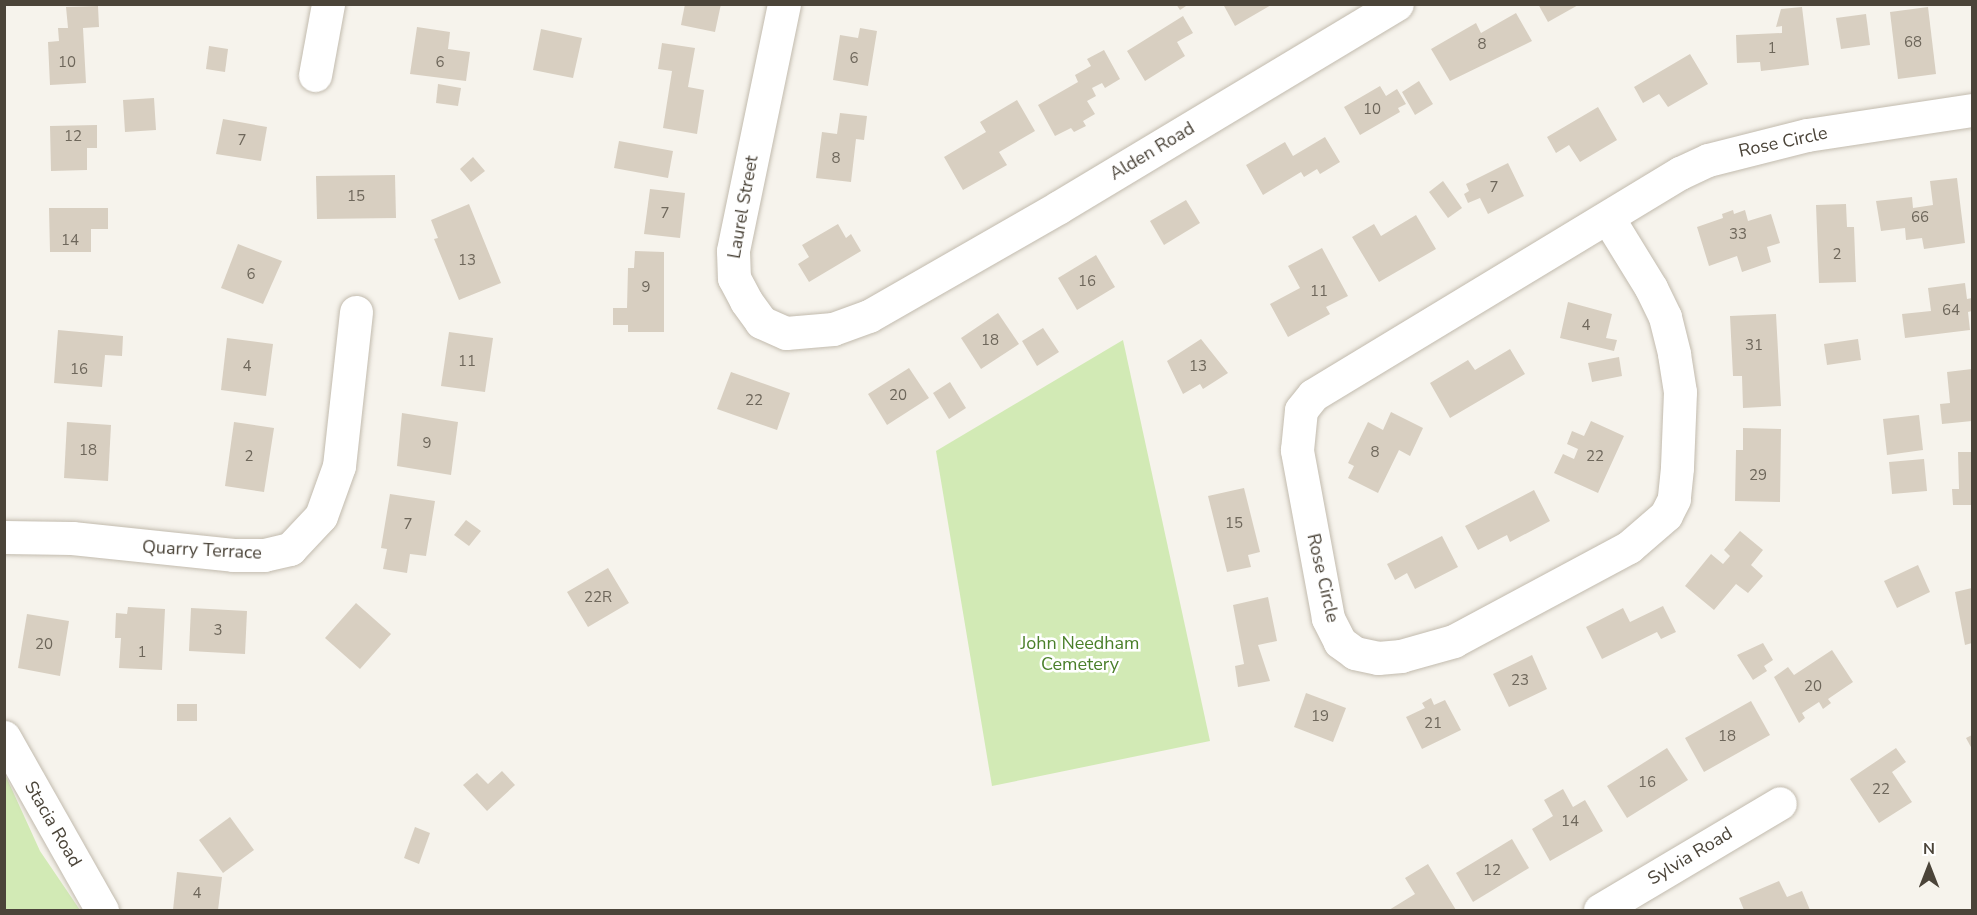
<!DOCTYPE html>
<html>
<head>
<meta charset="utf-8">
<style>
  body { margin:0 }
  #map { position:relative; width:1977px; height:915px; overflow:hidden; background:#f6f3ec; font-family:"Nunito Sans",sans-serif }
  div>[style] { position:absolute }
  [style*='--x'] { left:calc(var(--x)*1px); top:calc(var(--y)*1px); width:calc(var(--w)*1px); rotate:calc(var(--a)*1deg) }
  .green>* { inset:0; background:#d2eab5 }
  .building>* { inset:0; background:#d8cfc1 }
  .roads { filter:drop-shadow(0 0 2px #c2bbae) drop-shadow(0 0 2px #c2bbae) }
  .minor>* { height:33px; margin:-16.5px; padding:0 16.5px; transform-origin:16.5px; border-radius:16.5px; background:#fff }
  span { translate:-50% -50%; white-space:nowrap; text-align:center; line-height:1.15; -webkit-text-stroke:5px #fff; paint-order:stroke }
  .number-label { font-size:15px; color:#6e675b }
  .number-label span { -webkit-text-stroke-width:0 }
  .street-label { font-size:18px; color:#4b4439 }
  .park-label { font-size:18px; color:#4a7f2a }
  .frame { position:absolute; inset:0; border:6px solid #4b4439; pointer-events:none }
  .north { position:absolute; left:1899px; top:837px; width:60px; height:60px; -webkit-text-stroke:4px #fff; paint-order:stroke; rotate:0deg; font-size:16px; font-weight:700; line-height:24px; text-align:center; color:#4b4439 }
  .north::after { content:''; display:block; margin:auto; width:21px; height:27px; background:#4b4439; clip-path:polygon(50% 0,100% 100%,50% 72%,0 100%) }
</style>
</head>
<body>
<div id="map">
  <div class="green">
    <i style="clip-path:polygon(1123px 340px,1210px 741px,992px 786px,936px 451px)"></i>
    <i style="clip-path:polygon(4px 772px,40px 851px,80px 910px,5px 910px)"></i>
  </div>
  <div class="building">
    <i style="clip-path:polygon(685px 4px,721px 4px,715px 32px,681px 25px)"></i>
    <i style="clip-path:polygon(1176px 4px,1189px 4px,1180px 10px)"></i>
    <i style="clip-path:polygon(1223px 4px,1273px 4px,1235px 26px)"></i>
    <i style="clip-path:polygon(1538px 4px,1580px 4px,1548px 22px)"></i>
    <i style="clip-path:polygon(98px 6px,99px 27px,83px 28px,86px 83px,50px 85px,48px 42px,59px 41px,58px 28px,68px 28px,66px 7px)"></i>
    <i style="clip-path:polygon(1802px 7px,1809px 65px,1761px 71px,1760px 62px,1737px 63px,1736px 35px,1782px 33px,1782px 26px,1776px 27px,1781px 9px)"></i>
    <i style="clip-path:polygon(1928px 7px,1936px 74px,1898px 79px,1890px 12px)"></i>
    <i style="clip-path:polygon(1516px 13px,1532px 41px,1450px 81px,1431px 49px,1476px 23px,1481px 33px)"></i>
    <i style="clip-path:polygon(1866px 14px,1870px 45px,1841px 49px,1836px 18px)"></i>
    <i style="clip-path:polygon(1183px 16px,1193px 33px,1177px 42px,1185px 56px,1145px 81px,1127px 51px)"></i>
    <i style="clip-path:polygon(417px 27px,450px 32px,448px 49px,470px 52px,466px 81px,410px 74px)"></i>
    <i style="clip-path:polygon(860px 28px,877px 31px,868px 86px,833px 80px,840px 35px,858px 38px)"></i>
    <i style="clip-path:polygon(541px 29px,582px 38px,573px 78px,533px 70px)"></i>
    <i style="clip-path:polygon(662px 43px,695px 48px,688px 87px,704px 90px,697px 134px,663px 128px,672px 71px,658px 69px)"></i>
    <i style="clip-path:polygon(209px 46px,228px 49px,225px 72px,206px 69px)"></i>
    <i style="clip-path:polygon(1104px 50px,1120px 79px,1105px 88px,1102px 83px,1092px 88px,1096px 96px,1087px 101px,1095px 114px,1083px 121px,1086px 126px,1074px 132px,1071px 128px,1055px 136px,1038px 105px,1078px 82px,1075px 75px,1091px 66px,1087px 59px)"></i>
    <i style="clip-path:polygon(1690px 54px,1708px 84px,1668px 107px,1659px 94px,1643px 103px,1634px 87px)"></i>
    <i style="clip-path:polygon(1419px 81px,1433px 104px,1415px 115px,1402px 92px)"></i>
    <i style="clip-path:polygon(438px 84px,461px 88px,458px 106px,436px 103px)"></i>
    <i style="clip-path:polygon(1380px 86px,1386px 96px,1397px 89px,1406px 104px,1398px 108px,1400px 112px,1360px 135px,1344px 107px)"></i>
    <i style="clip-path:polygon(154px 98px,156px 130px,125px 132px,123px 100px)"></i>
    <i style="clip-path:polygon(1017px 100px,1035px 131px,999px 152px,1007px 165px,963px 190px,944px 157px,986px 132px,980px 122px)"></i>
    <i style="clip-path:polygon(1598px 107px,1617px 140px,1580px 162px,1569px 145px,1556px 153px,1547px 137px)"></i>
    <i style="clip-path:polygon(840px 113px,867px 116px,864px 140px,856px 139px,851px 182px,816px 178px,822px 132px,837px 134px)"></i>
    <i style="clip-path:polygon(223px 119px,267px 127px,261px 161px,216px 154px)"></i>
    <i style="clip-path:polygon(97px 125px,97px 148px,87px 148px,87px 170px,51px 171px,50px 126px)"></i>
    <i style="clip-path:polygon(1325px 137px,1340px 162px,1320px 174px,1317px 169px,1304px 177px,1301px 172px,1263px 195px,1246px 165px,1285px 142px,1293px 156px)"></i>
    <i style="clip-path:polygon(619px 141px,673px 151px,668px 178px,614px 168px)"></i>
    <i style="clip-path:polygon(473px 157px,485px 171px,471px 182px,460px 169px)"></i>
    <i style="clip-path:polygon(1508px 163px,1524px 196px,1488px 214px,1480px 198px,1468px 203px,1464px 194px,1469px 191px,1466px 184px)"></i>
    <i style="clip-path:polygon(395px 175px,396px 218px,317px 219px,316px 176px)"></i>
    <i style="clip-path:polygon(1957px 178px,1965px 243px,1924px 249px,1922px 238px,1906px 240px,1905px 228px,1881px 231px,1876px 201px,1912px 197px,1913px 208px,1933px 205px,1930px 181px)"></i>
    <i style="clip-path:polygon(1443px 181px,1462px 208px,1448px 218px,1429px 192px)"></i>
    <i style="clip-path:polygon(650px 189px,685px 193px,680px 238px,644px 234px)"></i>
    <i style="clip-path:polygon(1186px 200px,1200px 223px,1164px 245px,1150px 221px)"></i>
    <i style="clip-path:polygon(469px 204px,501px 283px,459px 300px,434px 239px,438px 238px,431px 220px)"></i>
    <i style="clip-path:polygon(1846px 204px,1847px 227px,1854px 227px,1856px 282px,1819px 283px,1816px 205px)"></i>
    <i style="clip-path:polygon(49px 208px,108px 208px,108px 229px,91px 229px,91px 252px,50px 252px)"></i>
    <i style="clip-path:polygon(1733px 210px,1734px 214px,1745px 210px,1748px 221px,1771px 214px,1780px 243px,1767px 247px,1771px 262px,1742px 272px,1737px 256px,1709px 266px,1697px 227px,1723px 218px,1722px 214px)"></i>
    <i style="clip-path:polygon(1416px 215px,1436px 249px,1379px 282px,1352px 237px,1374px 224px,1381px 236px)"></i>
    <i style="clip-path:polygon(838px 224px,846px 238px,851px 234px,861px 251px,809px 282px,798px 264px,809px 257px,802px 245px)"></i>
    <i style="clip-path:polygon(238px 244px,282px 261px,263px 304px,221px 288px)"></i>
    <i style="clip-path:polygon(1322px 248px,1348px 296px,1326px 307px,1330px 314px,1288px 337px,1270px 304px,1300px 288px,1288px 266px)"></i>
    <i style="clip-path:polygon(635px 251px,664px 252px,664px 332px,628px 332px,628px 325px,613px 325px,613px 308px,627px 308px,628px 268px,634px 268px)"></i>
    <i style="clip-path:polygon(1096px 255px,1115px 287px,1077px 310px,1058px 278px)"></i>
    <i style="clip-path:polygon(1965px 283px,1967px 299px,1972px 298px,1972px 311px,1968px 312px,1970px 330px,1905px 338px,1902px 314px,1931px 311px,1928px 288px)"></i>
    <i style="clip-path:polygon(1568px 302px,1612px 314px,1606px 338px,1617px 340px,1614px 351px,1560px 338px)"></i>
    <i style="clip-path:polygon(998px 313px,1019px 344px,981px 369px,961px 338px)"></i>
    <i style="clip-path:polygon(1776px 314px,1781px 406px,1743px 408px,1742px 376px,1733px 376px,1730px 316px)"></i>
    <i style="clip-path:polygon(1043px 328px,1059px 352px,1037px 366px,1022px 341px)"></i>
    <i style="clip-path:polygon(58px 330px,123px 336px,122px 356px,105px 355px,102px 387px,54px 383px)"></i>
    <i style="clip-path:polygon(449px 332px,493px 338px,485px 392px,441px 386px)"></i>
    <i style="clip-path:polygon(227px 338px,273px 344px,266px 396px,221px 390px)"></i>
    <i style="clip-path:polygon(1201px 339px,1228px 373px,1203px 389px,1200px 384px,1183px 394px,1167px 361px)"></i>
    <i style="clip-path:polygon(1858px 339px,1861px 360px,1827px 365px,1824px 344px)"></i>
    <i style="clip-path:polygon(1510px 349px,1525px 374px,1450px 418px,1430px 383px,1468px 360px,1475px 370px)"></i>
    <i style="clip-path:polygon(1619px 357px,1622px 376px,1592px 382px,1588px 363px)"></i>
    <i style="clip-path:polygon(909px 368px,929px 398px,887px 425px,868px 394px)"></i>
    <i style="clip-path:polygon(1972px 369px,1972px 421px,1942px 424px,1940px 404px,1950px 403px,1947px 372px)"></i>
    <i style="clip-path:polygon(731px 372px,790px 393px,777px 430px,717px 409px)"></i>
    <i style="clip-path:polygon(950px 382px,966px 408px,949px 419px,933px 393px)"></i>
    <i style="clip-path:polygon(1391px 412px,1423px 428px,1410px 456px,1399px 450px,1378px 493px,1348px 478px,1354px 466px,1348px 463px,1368px 422px,1383px 430px)"></i>
    <i style="clip-path:polygon(402px 413px,458px 422px,451px 475px,397px 466px)"></i>
    <i style="clip-path:polygon(1919px 415px,1923px 450px,1887px 455px,1883px 419px)"></i>
    <i style="clip-path:polygon(1591px 421px,1624px 436px,1598px 493px,1554px 473px,1563px 454px,1574px 459px,1578px 449px,1567px 444px,1572px 431px,1584px 436px)"></i>
    <i style="clip-path:polygon(67px 422px,111px 425px,108px 481px,64px 478px)"></i>
    <i style="clip-path:polygon(234px 422px,274px 428px,264px 492px,225px 486px)"></i>
    <i style="clip-path:polygon(1743px 428px,1781px 429px,1780px 502px,1735px 501px,1736px 450px,1743px 450px)"></i>
    <i style="clip-path:polygon(1958px 452px,1972px 452px,1972px 505px,1953px 505px,1952px 489px,1959px 489px)"></i>
    <i style="clip-path:polygon(1924px 459px,1927px 491px,1892px 494px,1889px 462px)"></i>
    <i style="clip-path:polygon(1244px 488px,1260px 552px,1248px 555px,1251px 567px,1227px 572px,1208px 496px)"></i>
    <i style="clip-path:polygon(1534px 490px,1550px 521px,1510px 542px,1507px 535px,1478px 550px,1465px 526px)"></i>
    <i style="clip-path:polygon(390px 494px,435px 501px,426px 556px,410px 554px,407px 573px,383px 569px,387px 549px,381px 548px)"></i>
    <i style="clip-path:polygon(466px 520px,481px 531px,469px 546px,454px 535px)"></i>
    <i style="clip-path:polygon(1740px 531px,1763px 550px,1751px 565px,1763px 576px,1748px 593px,1736px 584px,1714px 610px,1685px 586px,1711px 554px,1723px 564px,1730px 556px,1724px 550px)"></i>
    <i style="clip-path:polygon(1442px 536px,1458px 567px,1415px 589px,1407px 573px,1395px 580px,1387px 564px)"></i>
    <i style="clip-path:polygon(1918px 565px,1930px 592px,1897px 608px,1884px 581px)"></i>
    <i style="clip-path:polygon(608px 568px,629px 603px,588px 627px,567px 592px)"></i>
    <i style="clip-path:polygon(1972px 588px,1972px 643px,1965px 645px,1955px 592px)"></i>
    <i style="clip-path:polygon(1268px 597px,1277px 641px,1258px 645px,1270px 681px,1238px 687px,1235px 666px,1244px 664px,1233px 605px)"></i>
    <i style="clip-path:polygon(356px 603px,391px 634px,360px 669px,325px 638px)"></i>
    <i style="clip-path:polygon(1663px 606px,1676px 632px,1661px 639px,1657px 632px,1602px 659px,1586px 627px,1623px 608px,1630px 622px)"></i>
    <i style="clip-path:polygon(128px 607px,165px 609px,162px 670px,119px 668px,121px 638px,115px 638px,116px 613px,127px 614px)"></i>
    <i style="clip-path:polygon(191px 608px,247px 611px,245px 654px,189px 651px)"></i>
    <i style="clip-path:polygon(27px 614px,69px 621px,60px 676px,18px 668px)"></i>
    <i style="clip-path:polygon(1763px 643px,1773px 660px,1764px 666px,1767px 671px,1753px 680px,1737px 655px)"></i>
    <i style="clip-path:polygon(1832px 650px,1853px 682px,1828px 699px,1831px 703px,1823px 709px,1819px 702px,1802px 713px,1805px 718px,1799px 723px,1774px 677px,1788px 667px,1794px 675px)"></i>
    <i style="clip-path:polygon(1532px 655px,1547px 689px,1509px 707px,1493px 674px)"></i>
    <i style="clip-path:polygon(1306px 693px,1346px 708px,1333px 742px,1294px 727px)"></i>
    <i style="clip-path:polygon(1431px 698px,1434px 705px,1445px 700px,1461px 730px,1422px 749px,1406px 717px,1425px 708px,1422px 703px)"></i>
    <i style="clip-path:polygon(1751px 701px,1770px 735px,1704px 772px,1685px 738px)"></i>
    <i style="clip-path:polygon(177px 704px,197px 704px,197px 721px,177px 721px)"></i>
    <i style="clip-path:polygon(1972px 735px,1972px 749px,1966px 738px)"></i>
    <i style="clip-path:polygon(1667px 748px,1688px 780px,1627px 818px,1607px 786px)"></i>
    <i style="clip-path:polygon(1896px 748px,1906px 762px,1892px 772px,1912px 802px,1879px 823px,1850px 779px)"></i>
    <i style="clip-path:polygon(502px 771px,515px 785px,487px 811px,463px 785px,477px 773px,488px 784px)"></i>
    <i style="clip-path:polygon(1563px 789px,1573px 807px,1585px 800px,1603px 831px,1550px 861px,1532px 829px,1553px 816px,1544px 800px)"></i>
    <i style="clip-path:polygon(230px 817px,254px 850px,223px 873px,199px 840px)"></i>
    <i style="clip-path:polygon(415px 827px,430px 833px,419px 864px,404px 858px)"></i>
    <i style="clip-path:polygon(1512px 839px,1529px 868px,1473px 902px,1456px 873px)"></i>
    <i style="clip-path:polygon(1428px 864px,1456px 910px,1389px 910px,1415px 894px,1405px 878px)"></i>
    <i style="clip-path:polygon(177px 872px,222px 877px,218px 910px,173px 910px)"></i>
    <i style="clip-path:polygon(1779px 881px,1787px 897px,1802px 891px,1810px 910px,1744px 910px,1739px 898px)"></i>
  </div>
  <div class="roads">
    <div class="minor">
      <i style="--x:784;--y:4;--w:252;--a:101.7"></i>
      <i style="--x:733;--y:251;--w:27;--a:88"></i>
      <i style="--x:734;--y:278;--w:26;--a:62"></i>
      <i style="--x:746;--y:301;--w:26;--a:54"></i>
      <i style="--x:761;--y:322;--w:27;--a:24"></i>
      <i style="--x:786;--y:333;--w:47;--a:-4.9"></i>
      <i style="--x:833;--y:329;--w:38;--a:-20"></i>
      <i style="--x:869;--y:316;--w:219;--a:-29.8"></i>
      <i style="--x:1059;--y:207;--w:394;--a:-31"></i>
      <i style="--x:315;--y:75;--w:72;--a:-79.6"></i>
      <i style="--x:1608;--y:218;--w:82;--a:58.4"></i>
      <i style="--x:1651;--y:288;--w:32;--a:64"></i>
      <i style="--x:1665;--y:317;--w:38;--a:76"></i>
      <i style="--x:1674;--y:354;--w:38;--a:81"></i>
      <i style="--x:1680;--y:392;--w:76;--a:92.3"></i>
      <i style="--x:1677;--y:468;--w:31;--a:96"></i>
      <i style="--x:1674;--y:499;--w:18;--a:117"></i>
      <i style="--x:1666;--y:515;--w:49;--a:139.1"></i>
      <i style="--x:1629;--y:547;--w:199;--a:151.8"></i>
      <i style="--x:1454;--y:641;--w:55;--a:164.2"></i>
      <i style="--x:1401;--y:656;--w:23;--a:175"></i>
      <i style="--x:1378;--y:658;--w:24;--a:-168"></i>
      <i style="--x:1355;--y:653;--w:19;--a:-144"></i>
      <i style="--x:1340;--y:642;--w:27;--a:-117"></i>
      <i style="--x:1328;--y:618;--w:171;--a:-100.5"></i>
      <i style="--x:1297;--y:450;--w:40;--a:-84.3"></i>
      <i style="--x:1301;--y:410;--w:19;--a:-51"></i>
      <i style="--x:1313;--y:395;--w:429;--a:-31.2"></i>
      <i style="--x:1680;--y:173;--w:31;--a:-25"></i>
      <i style="--x:1708;--y:160;--w:102;--a:-14.2"></i>
      <i style="--x:1807;--y:135;--w:167;--a:-8.6"></i>
      <i style="--x:4;--y:537;--w:68;--a:0.8"></i>
      <i style="--x:72;--y:538;--w:162;--a:6"></i>
      <i style="--x:233;--y:555;--w:31;--a:0"></i>
      <i style="--x:264;--y:555;--w:27;--a:-13"></i>
      <i style="--x:290;--y:549;--w:45;--a:-46.8"></i>
      <i style="--x:321;--y:516;--w:53;--a:-70.2"></i>
      <i style="--x:339;--y:466;--w:155;--a:-83.7"></i>
      <i style="--x:4;--y:737;--w:199;--a:60.5"></i>
      <i style="--x:1600;--y:910;--w:209;--a:-30.7"></i>
    </div>
  </div>
  <div class="number-label">
    <span style="left:1913px;top:43px">68</span>
    <span style="left:1482px;top:45px">8</span>
    <span style="left:1772px;top:49px">1</span>
    <span style="left:854px;top:59px">6</span>
    <span style="left:67px;top:63px">10</span>
    <span style="left:440px;top:63px">6</span>
    <span style="left:1372px;top:110px">10</span>
    <span style="left:73px;top:137px">12</span>
    <span style="left:242px;top:141px">7</span>
    <span style="left:836px;top:159px">8</span>
    <span style="left:1494px;top:188px">7</span>
    <span style="left:356px;top:197px">15</span>
    <span style="left:665px;top:214px">7</span>
    <span style="left:1920px;top:218px">66</span>
    <span style="left:1738px;top:235px">33</span>
    <span style="left:70px;top:241px">14</span>
    <span style="left:1837px;top:255px">2</span>
    <span style="left:467px;top:261px">13</span>
    <span style="left:251px;top:275px">6</span>
    <span style="left:1087px;top:282px">16</span>
    <span style="left:646px;top:288px">9</span>
    <span style="left:1319px;top:292px">11</span>
    <span style="left:1951px;top:311px">64</span>
    <span style="left:1586px;top:326px">4</span>
    <span style="left:990px;top:341px">18</span>
    <span style="left:1754px;top:346px">31</span>
    <span style="left:467px;top:362px">11</span>
    <span style="left:247px;top:367px">4</span>
    <span style="left:1198px;top:367px">13</span>
    <span style="left:79px;top:370px">16</span>
    <span style="left:898px;top:396px">20</span>
    <span style="left:754px;top:401px">22</span>
    <span style="left:427px;top:444px">9</span>
    <span style="left:88px;top:451px">18</span>
    <span style="left:1375px;top:453px">8</span>
    <span style="left:249px;top:457px">2</span>
    <span style="left:1595px;top:457px">22</span>
    <span style="left:1758px;top:476px">29</span>
    <span style="left:1234px;top:524px">15</span>
    <span style="left:408px;top:525px">7</span>
    <span style="left:598px;top:598px">22R</span>
    <span style="left:218px;top:631px">3</span>
    <span style="left:44px;top:645px">20</span>
    <span style="left:142px;top:653px">1</span>
    <span style="left:1520px;top:681px">23</span>
    <span style="left:1813px;top:687px">20</span>
    <span style="left:1320px;top:717px">19</span>
    <span style="left:1433px;top:724px">21</span>
    <span style="left:1727px;top:737px">18</span>
    <span style="left:1647px;top:783px">16</span>
    <span style="left:1881px;top:790px">22</span>
    <span style="left:1570px;top:822px">14</span>
    <span style="left:1492px;top:871px">12</span>
    <span style="left:197px;top:894px">4</span>
  </div>
  <div class="street-label">
    <span style="left:1783px;top:142px;rotate:-12deg">Rose Circle</span>
    <span style="left:1152px;top:151px;rotate:-31deg">Alden Road</span>
    <span style="left:743px;top:207px;rotate:-80deg">Laurel Street</span>
    <span style="left:202px;top:550px;rotate:3deg">Quarry Terrace</span>
    <span style="left:1323px;top:578px;rotate:77deg">Rose Circle</span>
    <span style="left:53px;top:824px;rotate:60deg">Stacia Road</span>
    <span style="left:1690px;top:856px;rotate:-31deg">Sylvia Road</span>
  </div>
  <div class="park-label">
    <span style="left:1080px;top:654px">John Needham<br>Cemetery</span>
  </div>
  <div class="frame"></div>
  <div class="north">N</div>
</div>
</body>
</html>
